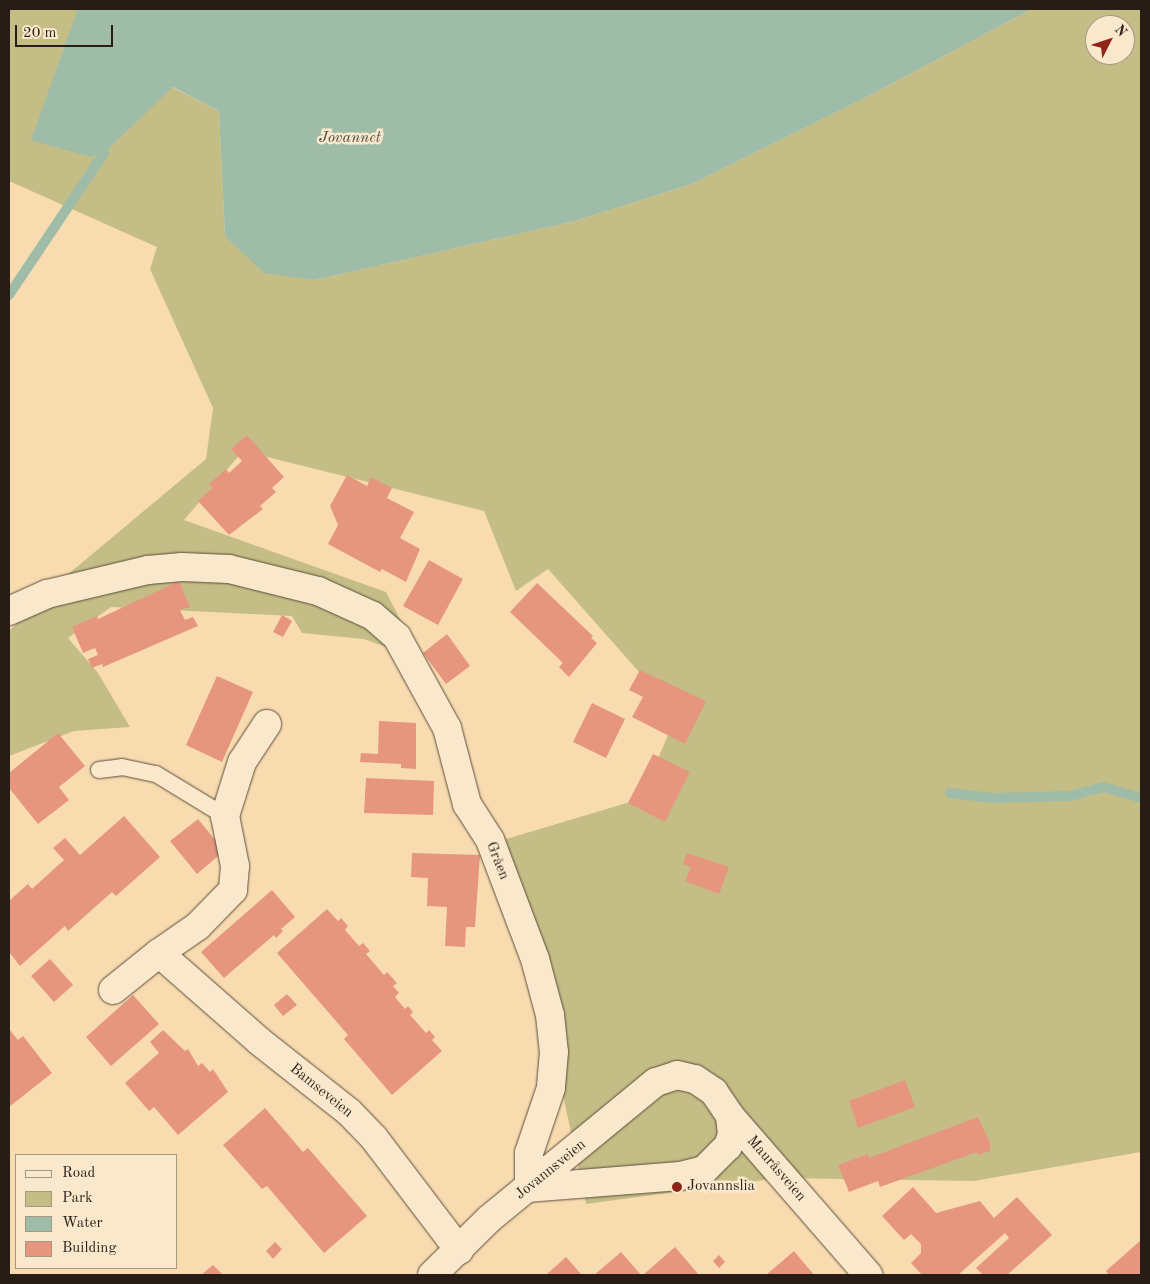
<!DOCTYPE html>
<html>
<head>
<meta charset="utf-8">
<style>
  body { margin:0 }
  #map { position:relative; width:1150px; height:1284px; overflow:hidden; background:#f8dcb0; font-family:"Old Standard TT",serif }
  div>[style] { position:absolute }
  [style*='--x'] { left:calc(var(--x)*1px); top:calc(var(--y)*1px); width:calc(var(--w)*1px); rotate:calc(var(--a)*1deg) }
  .green>* { inset:0; background:#c4be86 }
  .water>* { inset:0; background:#9ebca8 }
  .stream>* { height:10px; margin:-5px; padding:0 5px; transform-origin:5px; border-radius:5px; background:#9ebca8 }
  .building>* { inset:0; background:#e6957f }
  .roads { filter:drop-shadow(0 0 1px #5c4d3c) drop-shadow(0 0 1px #5c4d3c) }
  .lane>* { height:16px; margin:-8px; padding:0 8px; transform-origin:8px; border-radius:8px; background:#fae8cc }
  .street>* { height:28px; margin:-14px; padding:0 14px; transform-origin:14px; border-radius:14px; background:#fae8cc }
  .secondary>* { height:28px; margin:-14px; padding:0 14px; transform-origin:14px; border-radius:14px; background:#fae8cc }
  .dots>* { width:14px; height:14px; translate:-50% -50%; box-sizing:border-box; border:2px solid #fae8cc; border-radius:50% }
  span { translate:-50% -50%; white-space:nowrap; text-align:center; line-height:1.15; -webkit-text-stroke:5px #fae8cc; paint-order:stroke }
  .street-label { font-size:15px; color:#281d16 }
  .poi-label { font-size:15px; color:#281d16 }
  .left { translate:0 -50%; text-align:left }
  .water-label { font-size:16px; color:#4b4d42; font-style:italic }
  .frame { position:absolute; inset:0; border:10px solid #281d16; pointer-events:none }
  .legend { position:absolute; left:15px; top:1154px; width:162px; height:115px; box-sizing:border-box; background:#fae8cc; border:1px solid #a69783; margin:0; padding:6px 9px; list-style:none; font-size:15px; color:#281d16 }
  .legend li { display:flex; align-items:center; gap:10px; height:25px }
  .legend b { width:25px; border:1px solid #a69783 }
  .north { position:absolute; left:1085px; top:15px; width:50px; height:50px; box-sizing:border-box; background:#fae8cc; border:1px solid #a69783; border-radius:50%; rotate:49deg; font-size:14px; font-weight:700; line-height:20px; text-align:center; color:#281d16 }
  .north::after { content:''; display:block; margin:auto; width:18px; height:22px; background:#8f2418; clip-path:polygon(50% 0,100% 100%,50% 72%,0 100%) }
  .scale { position:absolute; left:15px; top:25px; width:98px; height:22px; box-sizing:border-box; border:2px solid #281d16; border-top:0; padding-left:6px; font-size:15px; line-height:18px; white-space:nowrap; color:#281d16; -webkit-text-stroke:4px #fae8cc; paint-order:stroke }
</style>
</head>
<body>
<div id="map">
  <div class="green">
    <i style="clip-path:polygon(evenodd,9px 9px,78px 9px,104px 153px,172px 87px,219px 111px,225px 236px,315px 280px,575px 221px,692px 184px,863px 99px,1032px 9px,1141px 9px,1141px 1152px,974px 1181px,778px 1178px,586px 1204px,549px 1028px,496px 842px,640px 799px,677px 715px,548px 569px,516px 591px,484px 511px,243px 451px,184px 520px,386px 592px,421px 660px,364px 639px,302px 633px,292px 616px,111px 607px,68px 638px,98px 673px,130px 727px,74px 731px,9px 756px,9px 631px,60px 581px,206px 459px,213px 408px,150px 269px,157px 247px,9px 181px,9px 9px,1095px 25px,1125px 25px,1125px 55px,1095px 55px,1095px 25px)"></i>
  </div>
  <div class="water">
    <i style="clip-path:polygon(78px 9px,1032px 9px,863px 99px,692px 184px,575px 221px,315px 280px,264px 273px,225px 236px,219px 111px,173px 87px,104px 153px,90px 157px,31px 140px)"></i>
  </div>
  <div class="stream">
    <i style="--x:9;--y:295;--w:171;--a:-56.2"></i>
    <i style="--x:950;--y:793;--w:43;--a:6.6"></i>
    <i style="--x:993;--y:798;--w:77;--a:-1.5"></i>
    <i style="--x:1070;--y:796;--w:34;--a:-15"></i>
    <i style="--x:1103;--y:787;--w:40;--a:16"></i>
  </div>
  <div class="building">
    <i style="clip-path:polygon(247px 435px,284px 477px,272px 488px,276px 492px,260px 506px,263px 509px,229px 535px,198px 501px,212px 488px,209px 484px,226px 469px,229px 473px,242px 461px,231px 449px)"></i>
    <i style="clip-path:polygon(347px 475px,367px 486px,371px 477px,392px 488px,387px 498px,414px 512px,400px 538px,420px 549px,406px 582px,382px 569px,380px 572px,328px 544px,338px 525px,330px 506px)"></i>
    <i style="clip-path:polygon(429px 560px,463px 579px,438px 625px,403px 606px)"></i>
    <i style="clip-path:polygon(179px 581px,190px 607px,180px 610px,185px 620px,193px 617px,198px 626px,103px 667px,102px 664px,92px 668px,88px 659px,98px 655px,95px 648px,83px 653px,72px 627px,97px 616px,98px 619px)"></i>
    <i style="clip-path:polygon(537px 583px,593px 636px,591px 638px,597px 643px,569px 677px,559px 667px,563px 663px,510px 612px)"></i>
    <i style="clip-path:polygon(282px 615px,292px 621px,283px 637px,273px 632px)"></i>
    <i style="clip-path:polygon(447px 634px,470px 666px,446px 684px,423px 653px)"></i>
    <i style="clip-path:polygon(640px 670px,706px 701px,685px 744px,632px 717px,643px 697px,629px 690px)"></i>
    <i style="clip-path:polygon(217px 676px,253px 692px,222px 762px,186px 745px)"></i>
    <i style="clip-path:polygon(592px 703px,625px 719px,606px 758px,573px 742px)"></i>
    <i style="clip-path:polygon(379px 721px,416px 723px,416px 769px,401px 768px,401px 764px,360px 762px,361px 753px,378px 754px)"></i>
    <i style="clip-path:polygon(58px 733px,85px 766px,59px 787px,69px 800px,38px 824px,9px 788px,9px 773px)"></i>
    <i style="clip-path:polygon(653px 754px,690px 772px,665px 822px,628px 803px)"></i>
    <i style="clip-path:polygon(366px 778px,434px 781px,433px 815px,364px 813px)"></i>
    <i style="clip-path:polygon(124px 816px,160px 857px,116px 896px,112px 892px,68px 931px,65px 926px,20px 966px,9px 952px,9px 901px,28px 884px,32px 889px,64px 860px,53px 848px,65px 838px,80px 855px)"></i>
    <i style="clip-path:polygon(198px 819px,224px 851px,197px 874px,170px 841px)"></i>
    <i style="clip-path:polygon(412px 853px,480px 855px,475px 927px,466px 927px,465px 947px,445px 946px,447px 907px,427px 906px,428px 878px,411px 877px)"></i>
    <i style="clip-path:polygon(687px 853px,729px 867px,719px 894px,685px 881px,691px 867px,683px 864px)"></i>
    <i style="clip-path:polygon(272px 890px,295px 917px,281px 929px,283px 931px,276px 938px,274px 935px,224px 978px,201px 952px)"></i>
    <i style="clip-path:polygon(327px 909px,338px 921px,341px 918px,348px 926px,345px 930px,359px 946px,363px 943px,370px 951px,366px 954px,384px 975px,387px 972px,397px 983px,393px 986px,399px 993px,395px 997px,405px 1009px,408px 1006px,413px 1012px,410px 1015px,426px 1033px,429px 1030px,435px 1037px,432px 1040px,442px 1051px,392px 1095px,344px 1039px,348px 1035px,277px 953px)"></i>
    <i style="clip-path:polygon(50px 959px,73px 985px,54px 1002px,31px 976px)"></i>
    <i style="clip-path:polygon(287px 994px,297px 1005px,283px 1016px,274px 1005px)"></i>
    <i style="clip-path:polygon(133px 995px,159px 1024px,111px 1066px,86px 1037px)"></i>
    <i style="clip-path:polygon(9px 1029px,18px 1040px,23px 1036px,52px 1073px,9px 1107px)"></i>
    <i style="clip-path:polygon(163px 1030px,185px 1051px,188px 1049px,198px 1066px,202px 1063px,210px 1072px,213px 1069px,228px 1092px,178px 1135px,154px 1107px,149px 1111px,125px 1083px,159px 1053px,150px 1042px)"></i>
    <i style="clip-path:polygon(905px 1080px,915px 1107px,858px 1128px,849px 1101px)"></i>
    <i style="clip-path:polygon(265px 1108px,303px 1152px,308px 1148px,367px 1216px,324px 1253px,267px 1186px,262px 1189px,223px 1145px)"></i>
    <i style="clip-path:polygon(978px 1117px,990px 1143px,990px 1151px,978px 1155px,977px 1152px,880px 1187px,878px 1181px,849px 1192px,838px 1165px,868px 1154px,869px 1158px)"></i>
    <i style="clip-path:polygon(913px 1187px,936px 1213px,980px 1201px,994px 1218px,1017px 1197px,1052px 1235px,1007px 1275px,983px 1275px,976px 1268px,1009px 1238px,1005px 1233px,958px 1275px,922px 1275px,911px 1263px,921px 1253px,921px 1244px,911px 1234px,904px 1240px,882px 1216px)"></i>
    <i style="clip-path:polygon(1141px 1240px,1141px 1275px,1109px 1275px,1106px 1271px)"></i>
    <i style="clip-path:polygon(275px 1242px,282px 1249px,273px 1259px,266px 1251px)"></i>
    <i style="clip-path:polygon(675px 1247px,699px 1275px,643px 1275px)"></i>
    <i style="clip-path:polygon(794px 1251px,814px 1275px,766px 1275px)"></i>
    <i style="clip-path:polygon(621px 1252px,641px 1275px,594px 1275px)"></i>
    <i style="clip-path:polygon(719px 1255px,725px 1262px,719px 1268px,713px 1261px)"></i>
    <i style="clip-path:polygon(566px 1257px,582px 1275px,546px 1275px)"></i>
    <i style="clip-path:polygon(213px 1265px,223px 1275px,201px 1275px)"></i>
  </div>
  <div class="roads">
    <div class="lane">
      <i style="--x:99;--y:770;--w:23;--a:-7"></i>
      <i style="--x:122;--y:767;--w:35;--a:12"></i>
      <i style="--x:156;--y:774;--w:81;--a:31.3"></i>
    </div>
    <div class="street">
      <i style="--x:9;--y:611;--w:42;--a:-24.1"></i>
      <i style="--x:47;--y:594;--w:104;--a:-13.4"></i>
      <i style="--x:148;--y:570;--w:34;--a:-5"></i>
      <i style="--x:182;--y:567;--w:47;--a:2.4"></i>
      <i style="--x:229;--y:569;--w:92;--a:13.9"></i>
      <i style="--x:318;--y:591;--w:60;--a:24.4"></i>
      <i style="--x:373;--y:616;--w:32;--a:41"></i>
      <i style="--x:397;--y:637;--w:104;--a:61.2"></i>
      <i style="--x:447;--y:728;--w:79;--a:75.3"></i>
      <i style="--x:467;--y:804;--w:43;--a:57.4"></i>
      <i style="--x:490;--y:840;--w:127;--a:69.3"></i>
      <i style="--x:535;--y:959;--w:58;--a:75"></i>
      <i style="--x:550;--y:1015;--w:37;--a:84"></i>
      <i style="--x:554;--y:1052;--w:36;--a:95"></i>
      <i style="--x:551;--y:1088;--w:69;--a:108.7"></i>
      <i style="--x:529;--y:1153;--w:35;--a:90"></i>
      <i style="--x:267;--y:724;--w:45;--a:123.3"></i>
      <i style="--x:242;--y:762;--w:57;--a:107.5"></i>
      <i style="--x:225;--y:816;--w:51;--a:78.7"></i>
      <i style="--x:235;--y:866;--w:24;--a:95"></i>
      <i style="--x:233;--y:890;--w:50;--a:134.2"></i>
      <i style="--x:198;--y:926;--w:47;--a:145.3"></i>
      <i style="--x:159;--y:953;--w:133;--a:41.3"></i>
      <i style="--x:259;--y:1041;--w:115;--a:38.3"></i>
      <i style="--x:349;--y:1112;--w:36;--a:46"></i>
      <i style="--x:374;--y:1138;--w:141;--a:52.8"></i>
      <i style="--x:113;--y:990;--w:59;--a:-38.8"></i>
      <i style="--x:730;--y:1116;--w:211;--a:49"></i>
    </div>
    <div class="secondary">
      <i style="--x:432;--y:1275;--w:80;--a:-44.5"></i>
      <i style="--x:489;--y:1219;--w:216;--a:-39.4"></i>
      <i style="--x:656;--y:1082;--w:22;--a:-18"></i>
      <i style="--x:677;--y:1075;--w:18;--a:13"></i>
      <i style="--x:695;--y:1079;--w:23;--a:34"></i>
      <i style="--x:714;--y:1092;--w:29;--a:56"></i>
      <i style="--x:730;--y:1116;--w:18;--a:84"></i>
      <i style="--x:732;--y:1134;--w:13;--a:108"></i>
      <i style="--x:728;--y:1146;--w:34;--a:135"></i>
      <i style="--x:704;--y:1170;--w:25;--a:166"></i>
      <i style="--x:680;--y:1176;--w:151;--a:175.5"></i>
    </div>
  </div>
  <div class="dots">
    <i style="left:677px;top:1187px;background:#8f2418"></i>
  </div>
  <div class="street-label">
    <span style="left:497px;top:861px;rotate:68deg">Gråen</span>
    <span style="left:321px;top:1091px;rotate:39deg">Bamseveien</span>
    <span style="left:776px;top:1169px;rotate:49deg">Mauråsveien</span>
    <span style="left:551px;top:1170px;rotate:-39deg">Jovannsveien</span>
  </div>
  <div class="poi-label">
    <span class="left" style="left:687px;top:1187px">Jovannslia</span>
  </div>
  <div class="water-label">
    <span style="left:350px;top:138px">Jovannet</span>
  </div>
  <div class="frame"></div>
  <ul class="legend">
  <li><b style="height:6px;background:#fae8cc"></b>Road</li>
  <li><b style="height:14px;background:#c4be86"></b>Park</li>
  <li><b style="height:14px;background:#9ebca8"></b>Water</li>
  <li><b style="height:14px;background:#e6957f"></b>Building</li>
  </ul>
  <div class="north">N</div>
  <div class="scale">20 m</div>
</div>
</body>
</html>
